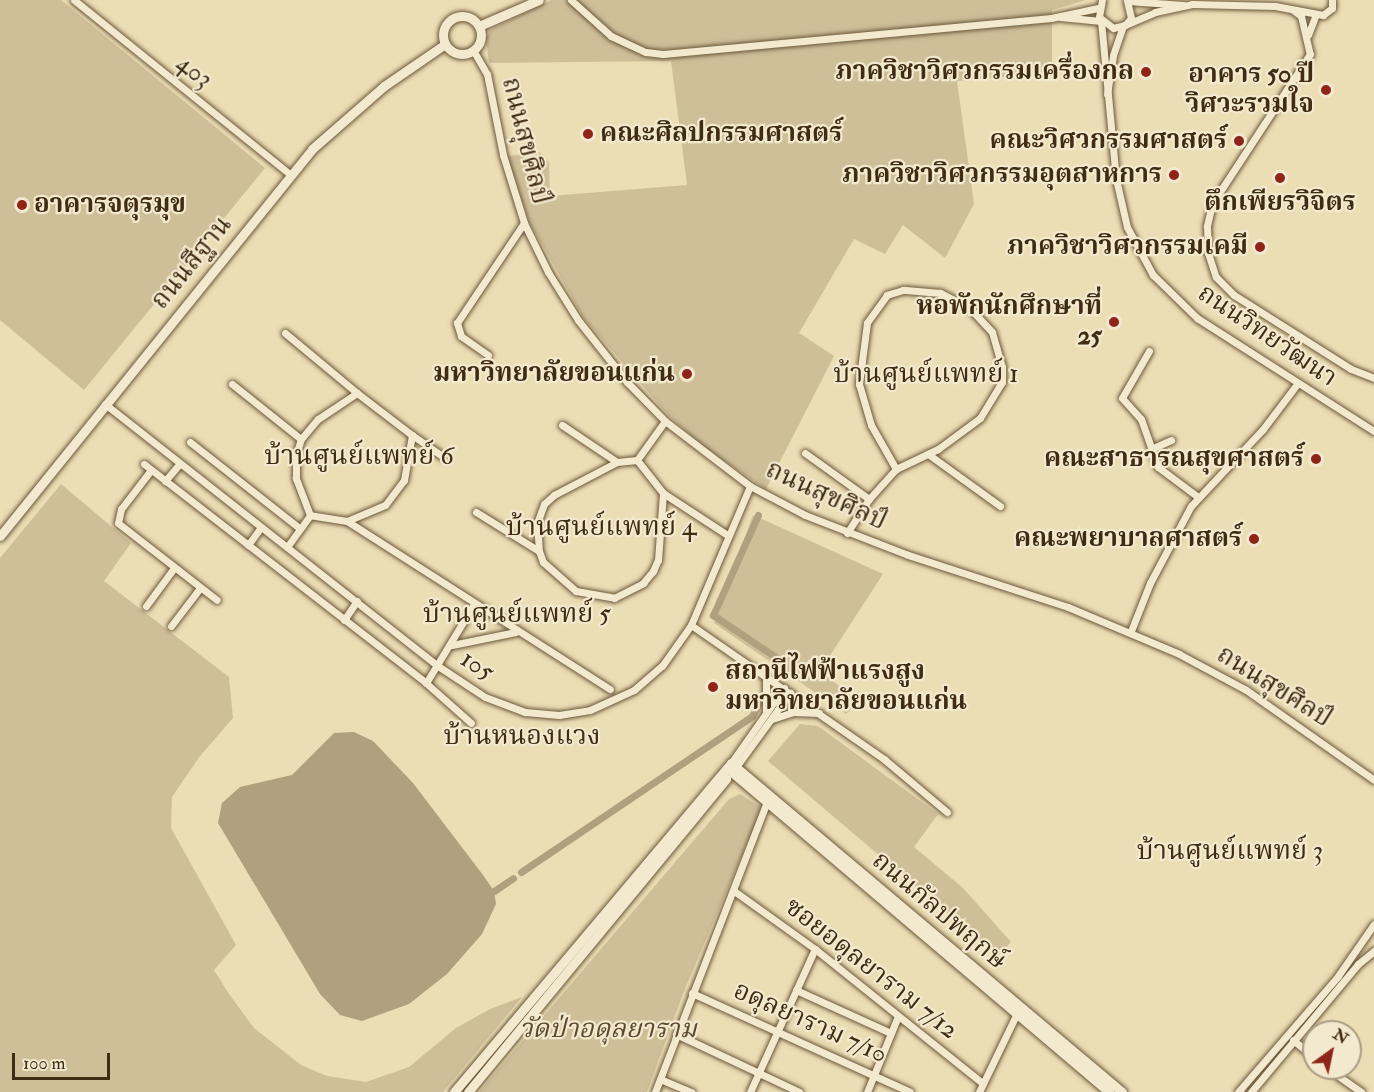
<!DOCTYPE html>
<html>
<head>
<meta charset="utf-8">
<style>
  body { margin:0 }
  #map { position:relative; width:1374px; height:1092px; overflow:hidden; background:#ebddb4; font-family:"IM FELL Double Pica","Noto Serif Thai",serif }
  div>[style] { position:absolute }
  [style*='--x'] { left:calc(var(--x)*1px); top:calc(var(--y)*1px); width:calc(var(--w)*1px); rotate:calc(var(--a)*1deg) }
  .green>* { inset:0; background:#cebf99 }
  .water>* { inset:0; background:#b1a07d }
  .canal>* { height:7px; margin:-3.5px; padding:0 3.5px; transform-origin:3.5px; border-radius:3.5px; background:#b1a07d }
  .roads { filter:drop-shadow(0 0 2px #6b583b) drop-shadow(0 0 2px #6b583b) }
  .street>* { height:7px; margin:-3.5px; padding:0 3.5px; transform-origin:3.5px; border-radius:3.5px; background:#f2e9ce }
  .secondary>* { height:9px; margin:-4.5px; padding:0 4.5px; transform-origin:4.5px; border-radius:4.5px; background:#f2e9ce }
  .secondary>.ring { margin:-4.5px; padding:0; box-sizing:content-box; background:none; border:9px solid #f2e9ce; border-radius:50% }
  .dots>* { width:16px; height:16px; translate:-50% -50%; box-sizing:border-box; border:3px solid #f2e9ce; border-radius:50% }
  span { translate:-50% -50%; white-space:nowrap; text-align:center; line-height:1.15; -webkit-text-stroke:4.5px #f2e9ce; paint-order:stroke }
  .street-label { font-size:26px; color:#402b13 }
  .poi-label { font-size:26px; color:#402b13; font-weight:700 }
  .right { translate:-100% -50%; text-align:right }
  .left { translate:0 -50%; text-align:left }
  .park-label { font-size:26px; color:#5c492e; font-style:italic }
  .neighbourhood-label { font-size:27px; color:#402b13 }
  .north { position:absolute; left:1302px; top:1020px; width:60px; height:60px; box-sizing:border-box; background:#f2e9ce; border:2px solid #ab9d83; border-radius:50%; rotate:33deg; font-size:16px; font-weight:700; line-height:24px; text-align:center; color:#402b13 }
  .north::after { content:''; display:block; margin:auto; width:21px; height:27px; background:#8f2418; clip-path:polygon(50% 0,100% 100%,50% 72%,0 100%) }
  .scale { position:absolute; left:12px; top:1053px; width:98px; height:27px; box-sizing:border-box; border:3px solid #402b13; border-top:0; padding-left:8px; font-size:18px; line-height:21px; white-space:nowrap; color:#402b13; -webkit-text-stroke:4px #f2e9ce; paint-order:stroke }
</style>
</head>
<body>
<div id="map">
  <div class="green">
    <i style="clip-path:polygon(0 0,61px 0,265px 168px,84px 390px,0 320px)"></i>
    <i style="clip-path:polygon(551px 0,1086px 0,1052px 10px,1052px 73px,957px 81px,974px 204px,945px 258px,903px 225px,885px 254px,854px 239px,799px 333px,834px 356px,766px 489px,706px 448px,668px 415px,583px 317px,529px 221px,507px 156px,539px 152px,544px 156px,549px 163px,550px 196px,687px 185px,671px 61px,489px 63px,486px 39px,490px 30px)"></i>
    <i style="clip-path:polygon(61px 484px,131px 543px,104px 581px,229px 677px,233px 718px,200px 756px,172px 797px,171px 828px,236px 945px,214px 970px,229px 994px,254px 1028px,301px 1065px,327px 1076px,366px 1082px,409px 1067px,456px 1028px,490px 1009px,522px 997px,443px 1092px,0 1092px,0 558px)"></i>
    <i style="clip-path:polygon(753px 515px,883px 574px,820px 671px,859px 702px,846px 714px,714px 623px)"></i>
    <i style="clip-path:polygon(800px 724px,818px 726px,938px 814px,914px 847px,963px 888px,1011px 942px,998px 956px,768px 761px)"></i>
    <i style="clip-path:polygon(740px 794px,762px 808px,684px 991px,647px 1092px,479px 1092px,729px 799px)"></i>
  </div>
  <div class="water">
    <i style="clip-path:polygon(354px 732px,373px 741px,413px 783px,483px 875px,494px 891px,496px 904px,482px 934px,447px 974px,409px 1004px,362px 1021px,340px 1015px,320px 994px,218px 823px,222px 803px,240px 787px,292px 775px,334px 733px)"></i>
  </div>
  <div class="canal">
    <i style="--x:758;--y:515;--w:110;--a:114.2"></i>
    <i style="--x:713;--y:615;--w:84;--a:33.9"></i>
    <i style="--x:783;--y:662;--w:16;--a:120"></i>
    <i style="--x:521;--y:872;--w:279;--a:-34"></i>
    <i style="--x:752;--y:716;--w:26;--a:-61"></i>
    <i style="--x:494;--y:891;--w:23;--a:-34"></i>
  </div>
  <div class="roads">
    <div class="street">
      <i style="--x:74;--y:0;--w:277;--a:38.9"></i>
      <i style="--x:571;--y:0;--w:54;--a:42"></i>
      <i style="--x:611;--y:36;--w:38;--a:25"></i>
      <i style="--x:646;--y:52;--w:17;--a:7"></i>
      <i style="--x:663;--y:54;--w:390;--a:-5.3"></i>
      <i style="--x:1051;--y:18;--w:48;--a:-12"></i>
      <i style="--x:1102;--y:0;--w:17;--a:100"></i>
      <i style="--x:1099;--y:17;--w:18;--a:38"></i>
      <i style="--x:1113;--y:28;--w:12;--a:-14"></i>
      <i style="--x:1125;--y:25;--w:9;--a:-49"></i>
      <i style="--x:1131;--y:18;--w:18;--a:-103"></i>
      <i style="--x:1128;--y:1;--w:55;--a:4.2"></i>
      <i style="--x:1293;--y:10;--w:10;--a:37"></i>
      <i style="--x:1301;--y:16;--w:39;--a:77"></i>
      <i style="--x:1310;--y:54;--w:179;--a:123.2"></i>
      <i style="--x:1212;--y:204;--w:23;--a:103"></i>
      <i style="--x:1207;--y:226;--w:27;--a:88"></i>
      <i style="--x:1208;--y:253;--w:25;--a:72"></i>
      <i style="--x:1216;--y:277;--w:25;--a:45"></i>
      <i style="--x:1234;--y:295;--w:138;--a:32.3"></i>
      <i style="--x:1351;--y:369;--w:25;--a:21"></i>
      <i style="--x:1060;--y:17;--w:41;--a:5.6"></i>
      <i style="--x:1101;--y:21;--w:159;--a:84.6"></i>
      <i style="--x:1116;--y:179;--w:49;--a:77.1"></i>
      <i style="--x:1127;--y:227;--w:55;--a:61.6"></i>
      <i style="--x:1153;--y:275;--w:62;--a:44.3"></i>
      <i style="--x:1197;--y:318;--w:210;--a:32.6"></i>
      <i style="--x:1125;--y:25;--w:33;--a:-23"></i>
      <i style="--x:1155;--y:12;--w:38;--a:-12"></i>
      <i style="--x:1192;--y:4;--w:83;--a:1.4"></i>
      <i style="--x:1275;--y:6;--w:49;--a:10.6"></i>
      <i style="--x:1323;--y:15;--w:11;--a:-38"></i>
      <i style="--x:1332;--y:8;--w:8;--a:-90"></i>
      <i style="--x:1308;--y:35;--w:22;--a:-69"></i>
      <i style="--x:473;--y:50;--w:28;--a:60"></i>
      <i style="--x:487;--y:74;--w:83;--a:78.8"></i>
      <i style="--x:503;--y:155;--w:71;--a:72.8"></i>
      <i style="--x:524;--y:223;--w:55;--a:63.9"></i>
      <i style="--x:548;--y:272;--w:57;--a:58"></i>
      <i style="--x:578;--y:320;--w:79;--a:51.7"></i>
      <i style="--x:627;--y:382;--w:54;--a:45.7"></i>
      <i style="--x:665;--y:421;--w:107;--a:37.4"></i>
      <i style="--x:750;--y:486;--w:62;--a:27.8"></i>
      <i style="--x:805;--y:515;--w:110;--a:21.2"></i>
      <i style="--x:908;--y:555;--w:168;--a:18"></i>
      <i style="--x:1068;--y:607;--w:121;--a:22.9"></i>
      <i style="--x:1179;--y:654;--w:76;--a:28.2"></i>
      <i style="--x:1246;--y:690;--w:156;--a:35.1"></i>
      <i style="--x:1107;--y:94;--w:39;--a:-81"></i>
      <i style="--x:1113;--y:55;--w:31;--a:-71"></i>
      <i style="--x:285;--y:333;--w:94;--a:39.8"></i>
      <i style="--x:1149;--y:351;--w:54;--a:119.9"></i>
      <i style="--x:1122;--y:398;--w:28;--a:48"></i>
      <i style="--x:1141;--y:419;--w:51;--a:70.5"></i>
      <i style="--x:1158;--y:467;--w:50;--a:36.9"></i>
      <i style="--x:488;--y:355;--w:33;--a:-145"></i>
      <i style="--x:461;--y:336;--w:14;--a:-107"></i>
      <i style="--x:457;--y:323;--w:120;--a:-56.2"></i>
      <i style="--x:232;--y:384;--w:88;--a:38.6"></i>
      <i style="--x:357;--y:393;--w:69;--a:37.4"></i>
      <i style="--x:412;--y:435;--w:46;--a:100.1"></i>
      <i style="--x:404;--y:480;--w:31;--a:127"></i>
      <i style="--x:385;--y:505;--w:41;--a:157.2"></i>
      <i style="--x:347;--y:521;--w:37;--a:-171"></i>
      <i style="--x:310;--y:515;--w:40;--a:-111"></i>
      <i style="--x:296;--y:478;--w:23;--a:-90"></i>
      <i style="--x:296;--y:455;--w:17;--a:-73"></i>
      <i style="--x:301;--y:439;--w:26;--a:-50"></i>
      <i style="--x:318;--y:419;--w:47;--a:-33.7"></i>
      <i style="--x:105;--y:404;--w:424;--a:38.2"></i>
      <i style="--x:438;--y:666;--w:56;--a:33.4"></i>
      <i style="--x:485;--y:697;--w:43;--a:20.6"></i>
      <i style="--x:525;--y:712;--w:34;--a:5"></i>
      <i style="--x:559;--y:715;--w:31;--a:-9"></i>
      <i style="--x:590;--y:710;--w:48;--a:-24.4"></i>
      <i style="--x:634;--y:690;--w:37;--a:-41"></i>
      <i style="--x:662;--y:666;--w:50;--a:-54.7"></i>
      <i style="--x:691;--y:625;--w:151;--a:-67"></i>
      <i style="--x:562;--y:425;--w:66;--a:33.9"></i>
      <i style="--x:412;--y:435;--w:37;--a:35"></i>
      <i style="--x:190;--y:442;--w:137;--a:38.2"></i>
      <i style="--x:1151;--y:449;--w:22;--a:-24"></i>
      <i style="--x:805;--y:453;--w:79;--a:35.7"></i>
      <i style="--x:928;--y:454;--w:89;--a:35.8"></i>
      <i style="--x:637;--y:460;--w:48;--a:-54.3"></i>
      <i style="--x:144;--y:464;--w:357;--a:37.8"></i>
      <i style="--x:426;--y:683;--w:60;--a:41.6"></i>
      <i style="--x:151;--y:470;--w:49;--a:127.6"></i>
      <i style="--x:121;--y:509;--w:14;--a:102"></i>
      <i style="--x:118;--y:523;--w:125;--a:37.9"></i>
      <i style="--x:165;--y:481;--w:23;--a:-50"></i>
      <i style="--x:663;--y:493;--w:75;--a:33.1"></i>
      <i style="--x:476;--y:512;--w:74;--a:31.8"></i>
      <i style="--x:539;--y:551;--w:12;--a:70"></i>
      <i style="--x:543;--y:562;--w:44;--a:41.3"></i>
      <i style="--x:576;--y:591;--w:39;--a:10"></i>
      <i style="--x:614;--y:598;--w:33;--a:-27"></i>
      <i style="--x:643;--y:583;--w:16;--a:-50"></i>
      <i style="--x:653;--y:571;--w:12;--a:-66"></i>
      <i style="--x:658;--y:560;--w:67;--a:-85.7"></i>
      <i style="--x:663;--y:493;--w:42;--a:-128.2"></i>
      <i style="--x:637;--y:460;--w:20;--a:174"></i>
      <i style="--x:617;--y:462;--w:71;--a:152.4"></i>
      <i style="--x:554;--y:495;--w:13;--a:138"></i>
      <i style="--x:544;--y:504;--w:20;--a:110"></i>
      <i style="--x:537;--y:523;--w:28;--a:86"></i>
      <i style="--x:347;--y:521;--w:312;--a:32.6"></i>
      <i style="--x:847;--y:533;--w:40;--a:-57.1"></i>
      <i style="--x:869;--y:499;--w:40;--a:-48"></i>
      <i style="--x:896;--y:469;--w:47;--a:-25.5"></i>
      <i style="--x:938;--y:449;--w:52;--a:-36.4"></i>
      <i style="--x:980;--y:418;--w:42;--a:-58.6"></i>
      <i style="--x:1002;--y:382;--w:15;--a:-90"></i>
      <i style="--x:1002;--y:367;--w:36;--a:-106"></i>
      <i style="--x:992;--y:332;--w:33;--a:-133"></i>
      <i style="--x:970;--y:308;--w:34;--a:-153"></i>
      <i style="--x:940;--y:293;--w:37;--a:-175"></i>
      <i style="--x:903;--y:290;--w:17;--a:163"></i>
      <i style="--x:887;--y:295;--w:34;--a:126"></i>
      <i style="--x:867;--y:323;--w:62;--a:97.5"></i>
      <i style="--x:859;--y:384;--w:43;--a:73.7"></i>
      <i style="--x:871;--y:425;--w:51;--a:60.4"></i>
      <i style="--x:248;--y:545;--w:22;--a:-54"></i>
      <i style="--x:287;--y:547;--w:39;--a:-54"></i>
      <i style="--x:146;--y:606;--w:47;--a:-53.6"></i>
      <i style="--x:344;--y:620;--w:23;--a:-56"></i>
      <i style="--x:691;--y:625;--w:236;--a:34.8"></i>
      <i style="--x:885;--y:760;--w:81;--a:40"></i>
      <i style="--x:171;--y:626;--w:48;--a:-52.7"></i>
      <i style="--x:1131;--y:631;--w:52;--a:-68.4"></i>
      <i style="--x:1150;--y:583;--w:87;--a:-62"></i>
      <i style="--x:1191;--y:506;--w:105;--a:-46.9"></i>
      <i style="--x:1263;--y:429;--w:56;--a:-52.9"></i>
      <i style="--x:452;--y:645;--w:65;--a:-11.5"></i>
      <i style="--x:426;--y:683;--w:92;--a:-58.7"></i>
      <i style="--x:766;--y:711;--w:35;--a:-90"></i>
      <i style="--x:772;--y:719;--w:22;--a:-18"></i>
      <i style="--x:793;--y:712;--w:26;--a:2"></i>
      <i style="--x:731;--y:763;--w:92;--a:-54.8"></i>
      <i style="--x:736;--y:767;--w:92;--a:-53.9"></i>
      <i style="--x:734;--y:891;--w:100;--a:35.6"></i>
      <i style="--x:815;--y:949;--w:214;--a:38.7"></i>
      <i style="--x:796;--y:990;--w:104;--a:24.4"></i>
      <i style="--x:692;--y:993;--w:239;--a:24.4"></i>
      <i style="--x:676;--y:1034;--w:136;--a:25.2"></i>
      <i style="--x:1293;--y:1040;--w:27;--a:39"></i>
      <i style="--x:1327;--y:1068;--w:42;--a:35.2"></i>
      <i style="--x:660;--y:1079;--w:34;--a:23"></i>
      <i style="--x:655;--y:1092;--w:311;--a:-68.9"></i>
      <i style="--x:750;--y:1092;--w:157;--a:-65.6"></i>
      <i style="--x:867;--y:1092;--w:82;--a:-67.8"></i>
      <i style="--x:979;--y:1092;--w:85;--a:-64.3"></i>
      <i style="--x:1238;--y:1092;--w:153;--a:-49.2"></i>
      <i style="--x:1338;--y:976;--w:63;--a:-55.3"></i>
      <i style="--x:1251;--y:1092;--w:167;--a:-50.1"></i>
      <i style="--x:1358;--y:964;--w:21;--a:-39"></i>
    </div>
    <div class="secondary">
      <i class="ring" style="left:443px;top:16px;width:29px;height:29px"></i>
      <i style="--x:479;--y:26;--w:65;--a:-23.4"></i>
      <i style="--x:0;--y:536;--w:497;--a:-51.1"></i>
      <i style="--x:312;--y:149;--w:96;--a:-41.2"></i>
      <i style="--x:384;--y:86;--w:74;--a:-34.5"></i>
      <i style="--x:727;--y:768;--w:501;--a:40.3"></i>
      <i style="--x:454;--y:1092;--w:430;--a:-49.9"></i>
      <i style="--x:731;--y:763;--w:511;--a:40.08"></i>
      <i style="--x:468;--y:1092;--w:406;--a:-50.5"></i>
    </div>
  </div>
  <div class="dots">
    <i style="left:1146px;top:72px;background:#8f2418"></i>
    <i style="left:1326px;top:90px;background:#8f2418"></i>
    <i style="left:588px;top:134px;background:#8f2418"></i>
    <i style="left:1239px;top:141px;background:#8f2418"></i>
    <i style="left:1174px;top:175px;background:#8f2418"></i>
    <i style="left:1280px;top:178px;background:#8f2418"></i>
    <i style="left:22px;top:205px;background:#8f2418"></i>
    <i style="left:1260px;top:247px;background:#8f2418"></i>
    <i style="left:1114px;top:322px;background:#8f2418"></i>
    <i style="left:687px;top:374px;background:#8f2418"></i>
    <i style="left:1316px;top:459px;background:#8f2418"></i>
    <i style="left:1254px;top:539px;background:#8f2418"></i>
    <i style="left:713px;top:687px;background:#8f2418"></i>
  </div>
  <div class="street-label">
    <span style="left:194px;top:72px;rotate:38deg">403</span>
    <span style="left:525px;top:141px;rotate:76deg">ถนนสุขศิลป์</span>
    <span style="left:192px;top:263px;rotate:-51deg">ถนนสีฐาน</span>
    <span style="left:1267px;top:336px;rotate:34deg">ถนนวิทยวัฒนา</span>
    <span style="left:826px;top:496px;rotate:25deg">ถนนสุขศิลป์</span>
    <span style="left:477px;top:666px;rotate:33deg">105</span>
    <span style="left:1274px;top:687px;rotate:32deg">ถนนสุขศิลป์</span>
    <span style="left:939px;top:911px;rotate:40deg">ถนนกัลปพฤกษ์</span>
    <span style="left:871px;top:969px;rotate:38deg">ซอยอดุลยาราม 7/12</span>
    <span style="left:810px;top:1023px;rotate:24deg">อดุลยาราม 7/10</span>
  </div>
  <div class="poi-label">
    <span class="right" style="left:1134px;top:72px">ภาควิชาวิศวกรรมเครื่องกล</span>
    <span class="right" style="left:1314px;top:90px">อาคาร 50 ปี<br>วิศวะรวมใจ</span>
    <span class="left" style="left:600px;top:134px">คณะศิลปกรรมศาสตร์</span>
    <span class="right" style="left:1227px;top:141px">คณะวิศวกรรมศาสตร์</span>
    <span class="right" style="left:1162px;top:175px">ภาควิชาวิศวกรรมอุตสาหการ</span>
    <span style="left:1280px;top:203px">ตึกเพียรวิจิตร</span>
    <span class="left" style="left:34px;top:205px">อาคารจตุรมุข</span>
    <span class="right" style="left:1248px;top:247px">ภาควิชาวิศวกรรมเคมี</span>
    <span class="right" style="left:1102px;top:322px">หอพักนักศึกษาที่<br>25</span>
    <span class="right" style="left:675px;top:374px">มหาวิทยาลัยขอนแก่น</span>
    <span class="right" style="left:1304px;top:459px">คณะสาธารณสุขศาสตร์</span>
    <span class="right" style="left:1242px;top:539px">คณะพยาบาลศาสตร์</span>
    <span class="left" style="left:725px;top:687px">สถานีไฟฟ้าแรงสูง<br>มหาวิทยาลัยขอนแก่น</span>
  </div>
  <div class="park-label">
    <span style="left:608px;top:1030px">วัดป่าอดุลยาราม</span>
  </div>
  <div class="neighbourhood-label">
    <span style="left:926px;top:374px">บ้านศูนย์แพทย์ 1</span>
    <span style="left:359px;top:456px">บ้านศูนย์แพทย์ 6</span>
    <span style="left:601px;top:527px">บ้านศูนย์แพทย์ 4</span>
    <span style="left:517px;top:614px">บ้านศูนย์แพทย์ 5</span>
    <span style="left:522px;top:736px">บ้านหนองแวง</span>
    <span style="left:1230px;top:851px">บ้านศูนย์แพทย์ 3</span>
  </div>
  <div class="north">N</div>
  <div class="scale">100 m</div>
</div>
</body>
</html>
